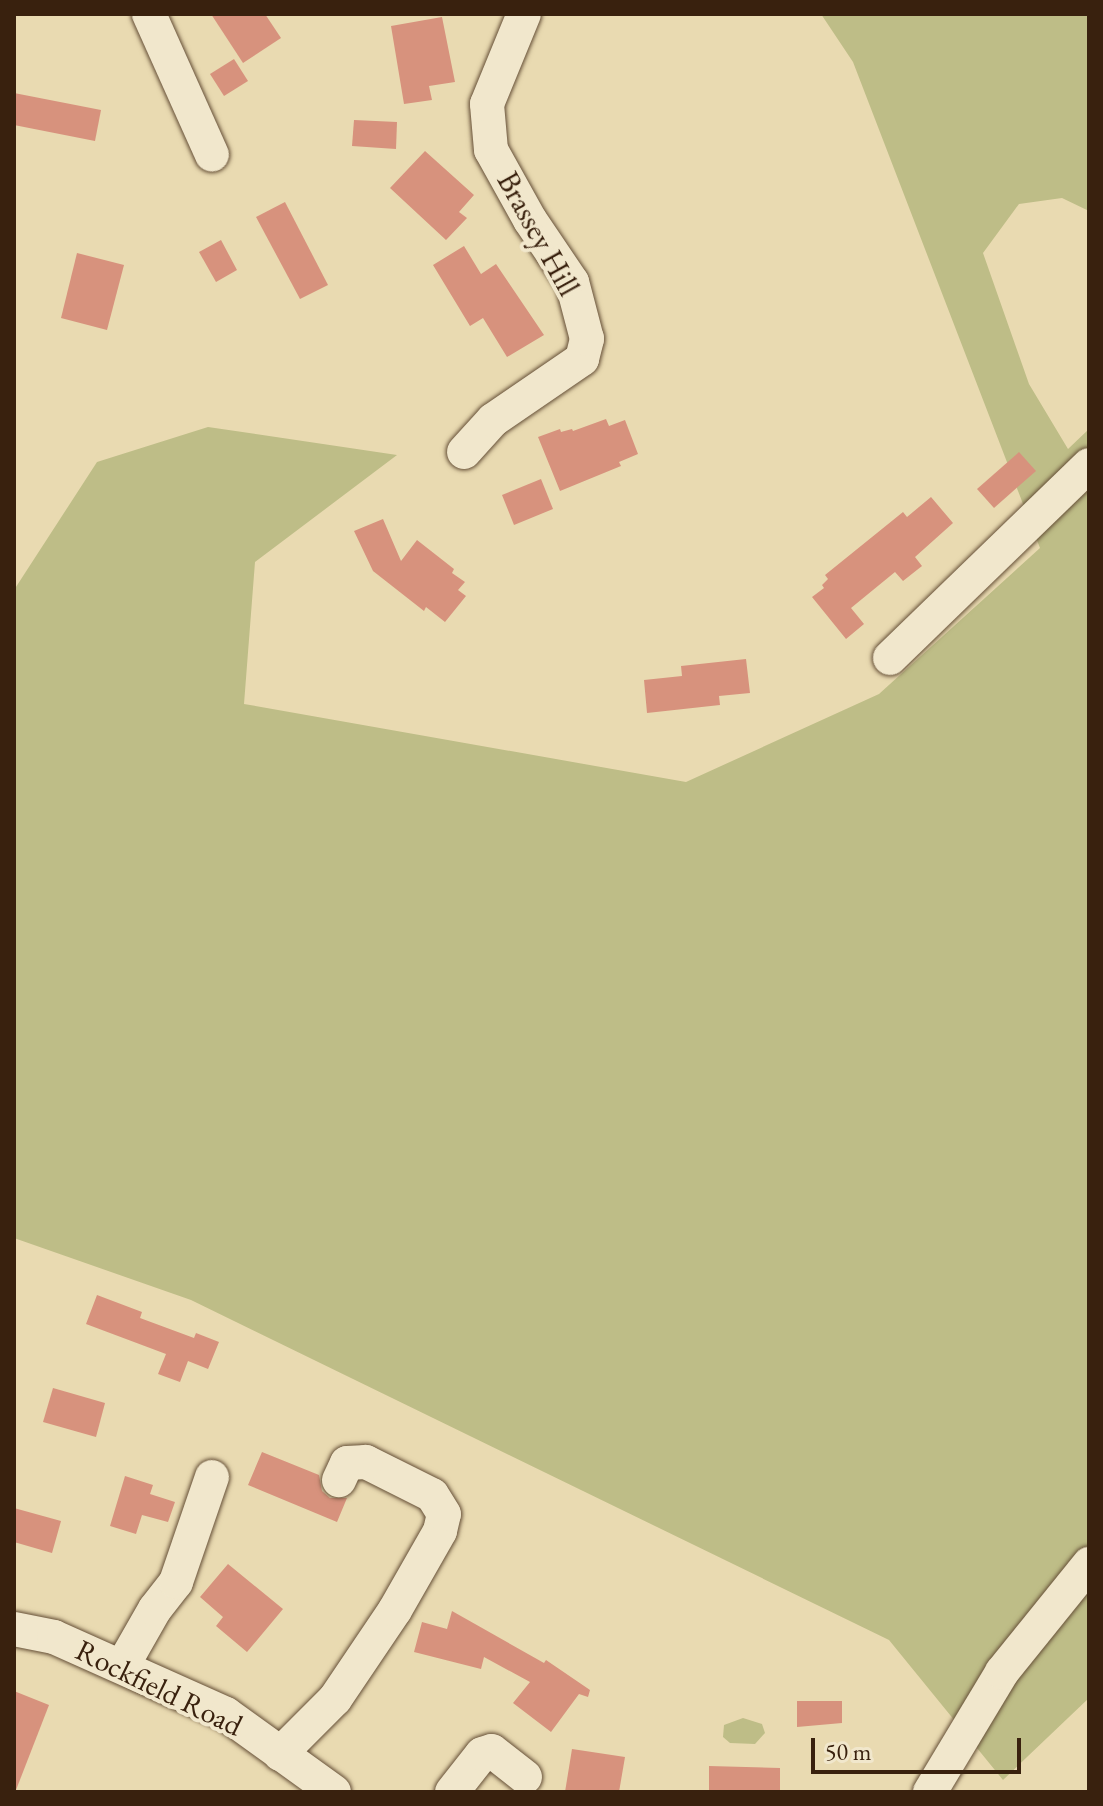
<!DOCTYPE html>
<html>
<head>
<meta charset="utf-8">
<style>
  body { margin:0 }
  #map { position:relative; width:1103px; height:1806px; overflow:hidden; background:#e9dab1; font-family:"EB Garamond",serif }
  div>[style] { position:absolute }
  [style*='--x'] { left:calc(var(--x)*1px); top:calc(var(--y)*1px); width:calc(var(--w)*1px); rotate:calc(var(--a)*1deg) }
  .green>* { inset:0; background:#bebd87 }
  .building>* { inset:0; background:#d7927d }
  .roads { filter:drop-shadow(0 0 2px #654f37) drop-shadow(0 0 2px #654f37) }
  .minor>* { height:34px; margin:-17px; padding:0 17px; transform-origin:17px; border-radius:17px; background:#f1e7cc }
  span { translate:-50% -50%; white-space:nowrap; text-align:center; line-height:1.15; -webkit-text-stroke:8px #f1e7cc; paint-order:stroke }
  .street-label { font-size:30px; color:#39210e }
  .frame { position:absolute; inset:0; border:16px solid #39210e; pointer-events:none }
  .scale { position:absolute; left:811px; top:1738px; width:210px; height:36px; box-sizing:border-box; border:4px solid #39210e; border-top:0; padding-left:10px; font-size:24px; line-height:28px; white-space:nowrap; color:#39210e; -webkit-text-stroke:6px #f1e7cc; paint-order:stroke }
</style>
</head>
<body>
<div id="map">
  <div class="green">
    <i style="clip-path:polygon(821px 14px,1089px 14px,1089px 211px,1062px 198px,1019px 204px,983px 253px,1029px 384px,1068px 449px,1089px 429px,1089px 1698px,1003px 1780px,889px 1640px,191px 1300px,14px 1238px,14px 590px,97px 462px,208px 427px,397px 455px,255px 562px,244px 704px,686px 782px,879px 694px,1040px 548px,853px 62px)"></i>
    <i style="clip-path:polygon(743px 1718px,762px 1724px,765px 1733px,755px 1744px,730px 1743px,723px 1737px,724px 1725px)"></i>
  </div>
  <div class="building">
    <i style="clip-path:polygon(211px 14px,265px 14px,281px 38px,243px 63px)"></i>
    <i style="clip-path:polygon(442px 17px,455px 82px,429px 86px,432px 100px,404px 104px,391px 26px)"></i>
    <i style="clip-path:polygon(234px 59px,248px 81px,224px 96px,210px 74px)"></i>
    <i style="clip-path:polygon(14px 93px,101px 110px,95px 141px,14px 125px)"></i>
    <i style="clip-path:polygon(354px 120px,397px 122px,396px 149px,352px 146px)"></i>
    <i style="clip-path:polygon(425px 151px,474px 195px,459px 212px,467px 218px,446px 240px,390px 188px)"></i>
    <i style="clip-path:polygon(285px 202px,328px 285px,300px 299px,256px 217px)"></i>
    <i style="clip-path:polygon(221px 240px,237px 270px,216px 282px,199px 252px)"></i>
    <i style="clip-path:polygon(464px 246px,481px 274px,496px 264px,544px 335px,507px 357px,483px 318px,470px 326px,433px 265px)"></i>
    <i style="clip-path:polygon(77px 253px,124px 265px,107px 330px,61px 318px)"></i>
    <i style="clip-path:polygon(606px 419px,609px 426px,625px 420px,638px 454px,619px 462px,621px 466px,560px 491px,538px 437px,560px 429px,561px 432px,572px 429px,573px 431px)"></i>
    <i style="clip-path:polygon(1019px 452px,1036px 471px,994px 508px,977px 489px)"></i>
    <i style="clip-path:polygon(541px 479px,553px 509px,514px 525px,502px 495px)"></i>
    <i style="clip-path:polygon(931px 497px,953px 523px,915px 557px,922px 566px,903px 581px,895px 572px,851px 608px,864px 624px,846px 639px,812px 597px,824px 588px,822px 585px,828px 579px,825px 575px,903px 512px,907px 517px)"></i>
    <i style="clip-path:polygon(383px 519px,401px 561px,417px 540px,454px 569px,452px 573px,465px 582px,458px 590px,466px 596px,445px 622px,426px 607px,424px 611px,373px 571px,354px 531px)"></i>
    <i style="clip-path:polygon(746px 659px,750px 693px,719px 696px,720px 705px,647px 713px,644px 680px,682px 676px,681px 666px)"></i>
    <i style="clip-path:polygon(97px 1295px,142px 1312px,140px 1318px,194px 1338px,196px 1333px,219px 1342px,208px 1369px,188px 1361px,180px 1382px,158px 1374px,166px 1354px,86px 1324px)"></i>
    <i style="clip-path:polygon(53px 1388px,105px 1403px,96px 1437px,43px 1422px)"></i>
    <i style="clip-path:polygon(262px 1452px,319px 1475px,322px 1491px,330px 1498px,347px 1498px,337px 1522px,248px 1485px)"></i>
    <i style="clip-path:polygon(125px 1476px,153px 1485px,150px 1494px,175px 1502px,168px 1522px,142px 1515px,136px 1534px,110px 1526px)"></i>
    <i style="clip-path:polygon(14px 1508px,61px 1521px,52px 1553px,14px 1542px)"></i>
    <i style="clip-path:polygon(228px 1564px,283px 1609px,247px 1652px,216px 1626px,223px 1617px,200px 1597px)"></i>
    <i style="clip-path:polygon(452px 1611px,544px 1663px,546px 1660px,590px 1690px,588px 1697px,579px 1694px,551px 1732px,513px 1703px,530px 1682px,484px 1657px,481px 1669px,414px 1652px,422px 1622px,447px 1629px)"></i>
    <i style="clip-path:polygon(14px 1691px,49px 1705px,16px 1790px,14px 1790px)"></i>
    <i style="clip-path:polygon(797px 1701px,842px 1701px,842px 1723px,797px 1727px)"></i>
    <i style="clip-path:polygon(572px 1749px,625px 1757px,619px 1792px,565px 1792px)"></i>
    <i style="clip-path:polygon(709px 1766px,780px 1768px,780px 1792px,709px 1792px)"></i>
  </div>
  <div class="roads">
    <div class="minor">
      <i style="--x:149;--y:14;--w:154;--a:65.9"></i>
      <i style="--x:464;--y:452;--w:43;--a:-47.8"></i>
      <i style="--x:493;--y:420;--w:108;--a:-34.4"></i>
      <i style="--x:582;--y:359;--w:21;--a:-76"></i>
      <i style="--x:587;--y:339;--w:59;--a:-104.7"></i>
      <i style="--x:572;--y:282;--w:75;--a:-124.1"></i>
      <i style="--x:530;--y:220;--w:80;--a:-119.1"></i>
      <i style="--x:491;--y:150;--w:46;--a:-95"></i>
      <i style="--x:487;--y:104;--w:97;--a:-67.7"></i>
      <i style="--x:890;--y:658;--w:277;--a:-44.1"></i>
      <i style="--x:14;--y:1629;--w:41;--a:11.3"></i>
      <i style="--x:54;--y:1637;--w:188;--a:24.1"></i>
      <i style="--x:226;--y:1714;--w:133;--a:35.8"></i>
      <i style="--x:123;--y:1665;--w:64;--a:-60.3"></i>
      <i style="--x:155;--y:1609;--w:34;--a:-52"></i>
      <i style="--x:176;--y:1582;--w:111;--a:-71.1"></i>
      <i style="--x:280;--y:1754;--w:78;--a:-45"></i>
      <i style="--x:335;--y:1699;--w:107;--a:-56"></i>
      <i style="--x:395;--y:1610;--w:91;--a:-60.3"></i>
      <i style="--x:440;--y:1531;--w:17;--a:-77"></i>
      <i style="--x:444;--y:1514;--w:22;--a:-122"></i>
      <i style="--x:432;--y:1495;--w:74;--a:-153.4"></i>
      <i style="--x:366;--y:1462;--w:19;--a:177"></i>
      <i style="--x:347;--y:1463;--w:19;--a:115"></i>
      <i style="--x:452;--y:1792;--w:48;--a:-51.7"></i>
      <i style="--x:482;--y:1754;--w:10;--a:-17"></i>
      <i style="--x:492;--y:1751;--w:42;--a:38.2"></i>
      <i style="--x:930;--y:1792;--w:140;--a:-59"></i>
      <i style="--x:1002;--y:1672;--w:139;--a:-51.1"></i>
    </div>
  </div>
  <div class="street-label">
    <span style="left:538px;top:234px;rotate:61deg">Brassey Hill</span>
    <span style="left:159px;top:1688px;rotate:26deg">Rockfield Road</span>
  </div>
  <div class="frame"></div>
  <div class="scale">50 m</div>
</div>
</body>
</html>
